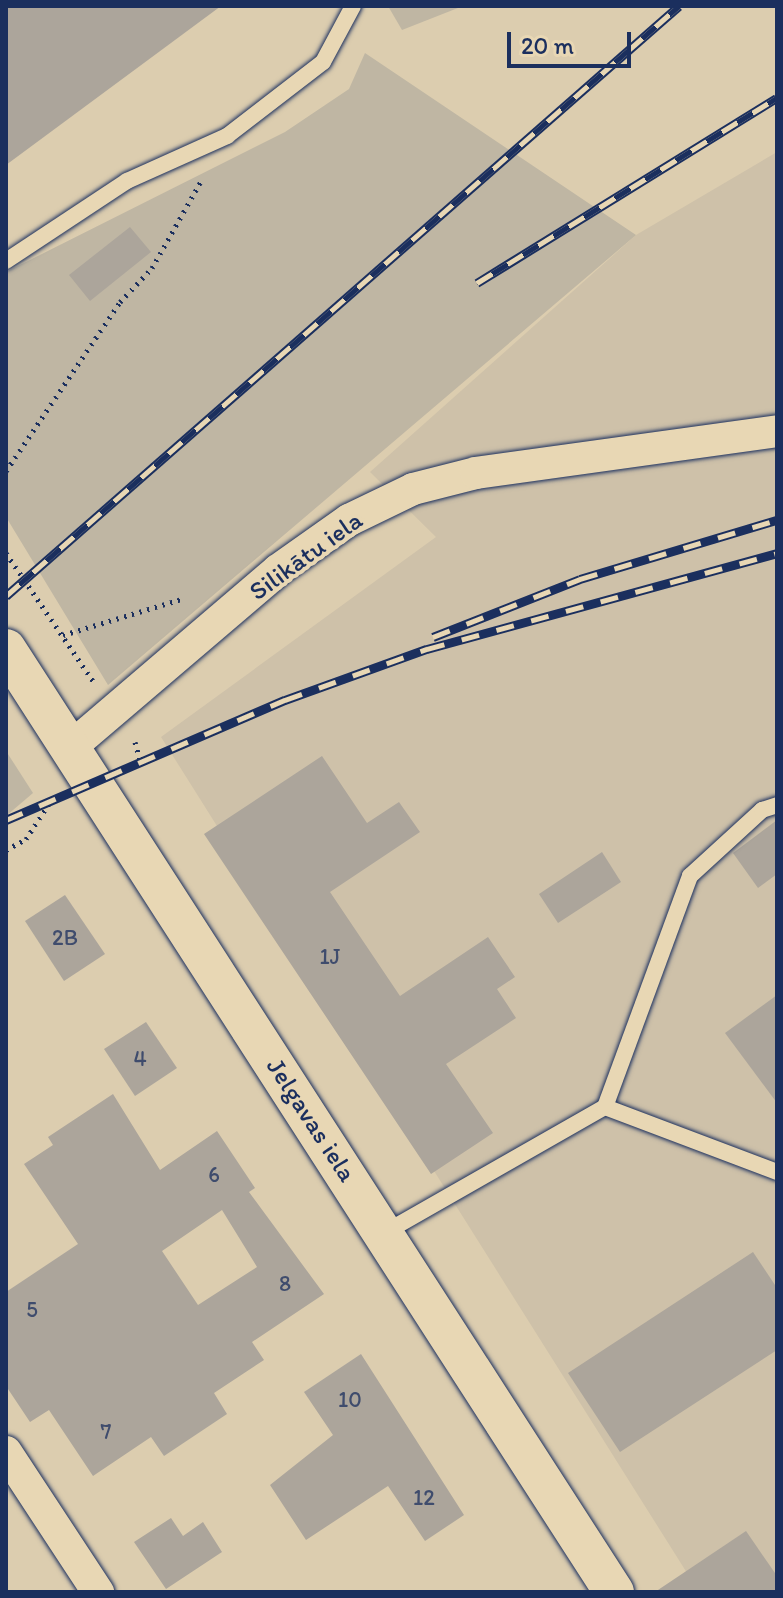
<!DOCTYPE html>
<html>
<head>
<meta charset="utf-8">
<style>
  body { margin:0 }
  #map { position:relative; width:783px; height:1598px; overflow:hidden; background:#dccdaf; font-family:Itim,sans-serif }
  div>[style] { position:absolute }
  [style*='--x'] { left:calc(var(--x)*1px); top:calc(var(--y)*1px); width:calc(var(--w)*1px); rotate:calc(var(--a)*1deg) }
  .built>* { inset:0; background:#cec1a9 }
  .green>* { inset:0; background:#bfb6a3 }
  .building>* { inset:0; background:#aca59b }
  .path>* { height:5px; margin-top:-2.5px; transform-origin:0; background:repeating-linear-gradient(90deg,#1b2f5e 0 2px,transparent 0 8px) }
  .roads { filter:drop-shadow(0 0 2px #1b2f5e) drop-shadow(0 0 2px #1b2f5e) }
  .service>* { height:16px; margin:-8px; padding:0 8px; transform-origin:8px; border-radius:8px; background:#e8d7b4 }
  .minor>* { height:32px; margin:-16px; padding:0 16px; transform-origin:16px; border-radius:16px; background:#e8d7b4 }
  .tertiary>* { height:40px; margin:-20px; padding:0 20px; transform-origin:20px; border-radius:20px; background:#e8d7b4 }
  .rail>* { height:9px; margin-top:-4.5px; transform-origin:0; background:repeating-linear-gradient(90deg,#e8d7b4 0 18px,#1b2f5e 0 36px); box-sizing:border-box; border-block:2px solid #1b2f5e }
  span { translate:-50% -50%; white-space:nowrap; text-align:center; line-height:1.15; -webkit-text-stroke:8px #e8d7b4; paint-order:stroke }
  .number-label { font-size:22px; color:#3f4c6d }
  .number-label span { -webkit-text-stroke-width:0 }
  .street-label { font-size:26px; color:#1b2f5e }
  .frame { position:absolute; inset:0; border:8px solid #1b2f5e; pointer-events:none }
  .scale { position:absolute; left:507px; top:32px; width:124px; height:36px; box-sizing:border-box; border:4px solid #1b2f5e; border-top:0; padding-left:10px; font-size:24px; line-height:28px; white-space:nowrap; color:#1b2f5e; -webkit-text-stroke:6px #e8d7b4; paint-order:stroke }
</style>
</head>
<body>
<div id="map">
  <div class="built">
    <i style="clip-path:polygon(777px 152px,777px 1592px,699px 1592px,161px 737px,436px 537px,370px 472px,636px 235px)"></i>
  </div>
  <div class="green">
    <i style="clip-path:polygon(388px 6px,463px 6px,402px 30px)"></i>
    <i style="clip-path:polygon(365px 53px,636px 235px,108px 685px,6px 517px,6px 272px,285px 132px,349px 89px)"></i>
    <i style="clip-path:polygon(6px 751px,33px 793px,6px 816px)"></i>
  </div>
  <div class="building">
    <i style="clip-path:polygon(6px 6px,221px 6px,6px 165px)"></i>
    <i style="clip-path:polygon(130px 227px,151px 252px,90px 301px,69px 275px)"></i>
    <i style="clip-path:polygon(322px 756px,367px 823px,399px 802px,420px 832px,330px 892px,400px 996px,488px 937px,515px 977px,497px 989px,516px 1018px,446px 1064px,493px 1133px,431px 1174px,204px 834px)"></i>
    <i style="clip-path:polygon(777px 820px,777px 874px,758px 888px,733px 853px)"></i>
    <i style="clip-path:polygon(602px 852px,621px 882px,558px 923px,539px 894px)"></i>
    <i style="clip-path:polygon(65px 895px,105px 954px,64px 981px,25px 921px)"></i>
    <i style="clip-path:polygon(777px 995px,777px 1103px,725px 1033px)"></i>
    <i style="clip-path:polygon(146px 1022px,177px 1068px,135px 1096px,104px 1049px)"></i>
    <i style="clip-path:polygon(evenodd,113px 1094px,160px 1170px,217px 1131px,255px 1188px,249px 1192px,324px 1294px,252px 1342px,264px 1360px,214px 1393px,227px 1414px,164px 1456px,151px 1437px,93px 1476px,49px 1410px,30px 1422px,6px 1386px,6px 1292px,78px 1244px,24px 1164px,53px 1145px,48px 1137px,113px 1094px,222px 1210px,257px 1267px,198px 1305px,162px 1251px,222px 1210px)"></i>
    <i style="clip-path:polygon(753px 1252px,777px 1288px,777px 1350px,620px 1452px,568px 1373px)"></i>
    <i style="clip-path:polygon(361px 1354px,464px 1515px,425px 1541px,388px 1486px,306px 1540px,270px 1485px,333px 1435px,304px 1392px)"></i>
    <i style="clip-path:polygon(171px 1518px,183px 1536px,203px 1522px,222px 1552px,166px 1589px,134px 1542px)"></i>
    <i style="clip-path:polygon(746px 1531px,777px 1576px,777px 1592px,655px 1592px)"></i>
  </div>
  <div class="path">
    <i style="--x:6;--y:471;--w:204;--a:-56"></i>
    <i style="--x:120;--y:302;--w:47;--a:-46.7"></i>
    <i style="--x:152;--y:268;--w:100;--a:-60.6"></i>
    <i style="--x:6;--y:553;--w:155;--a:55.8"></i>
    <i style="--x:63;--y:635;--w:127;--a:-16.9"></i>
    <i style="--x:135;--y:742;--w:22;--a:74"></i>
    <i style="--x:6;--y:850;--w:23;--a:-29"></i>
    <i style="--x:26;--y:839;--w:48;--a:-57"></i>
  </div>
  <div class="roads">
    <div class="service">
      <i style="--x:6;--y:261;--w:145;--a:-33.5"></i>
      <i style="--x:127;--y:181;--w:110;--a:-24.2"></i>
      <i style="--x:227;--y:136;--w:121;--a:-37.6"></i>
      <i style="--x:323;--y:62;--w:64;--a:-61.8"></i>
      <i style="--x:605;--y:1107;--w:184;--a:20.7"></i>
      <i style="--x:384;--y:1233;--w:254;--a:-29.7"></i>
      <i style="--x:605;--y:1107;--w:246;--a:-69.8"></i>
      <i style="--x:690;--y:876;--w:98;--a:-42.5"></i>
      <i style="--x:762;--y:810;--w:16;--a:-18"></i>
    </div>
    <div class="minor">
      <i style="--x:71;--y:747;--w:272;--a:-40.5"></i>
      <i style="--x:278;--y:570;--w:87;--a:-35.2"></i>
      <i style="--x:349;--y:520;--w:71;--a:-25.8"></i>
      <i style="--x:413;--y:489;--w:65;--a:-14.3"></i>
      <i style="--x:476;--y:473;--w:304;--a:-7.9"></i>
      <i style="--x:6;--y:1452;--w:168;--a:56.7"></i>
    </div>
    <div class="tertiary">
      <i style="--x:6;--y:649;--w:1122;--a:57.19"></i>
    </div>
  </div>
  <div class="rail">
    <i style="--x:477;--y:283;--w:352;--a:-31.7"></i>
    <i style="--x:6;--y:596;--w:895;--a:-41.24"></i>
    <i style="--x:433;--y:637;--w:158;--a:-21.5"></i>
    <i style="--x:580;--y:579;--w:206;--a:-16.7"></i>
    <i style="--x:6;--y:820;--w:304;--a:-23.3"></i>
    <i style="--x:285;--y:700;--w:151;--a:-19.8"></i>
    <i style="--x:427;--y:649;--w:363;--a:-15.3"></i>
  </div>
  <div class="number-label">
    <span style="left:65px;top:938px">2B</span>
    <span style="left:330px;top:957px">1J</span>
    <span style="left:140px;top:1059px">4</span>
    <span style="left:214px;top:1175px">6</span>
    <span style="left:285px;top:1284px">8</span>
    <span style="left:32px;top:1310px">5</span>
    <span style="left:350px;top:1400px">10</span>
    <span style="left:106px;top:1432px">7</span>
    <span style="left:424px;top:1498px">12</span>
  </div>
  <div class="street-label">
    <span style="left:306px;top:556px;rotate:-36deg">Silikātu iela</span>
    <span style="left:311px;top:1120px;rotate:57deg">Jelgavas iela</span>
  </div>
  <div class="frame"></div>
  <div class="scale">20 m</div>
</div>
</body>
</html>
